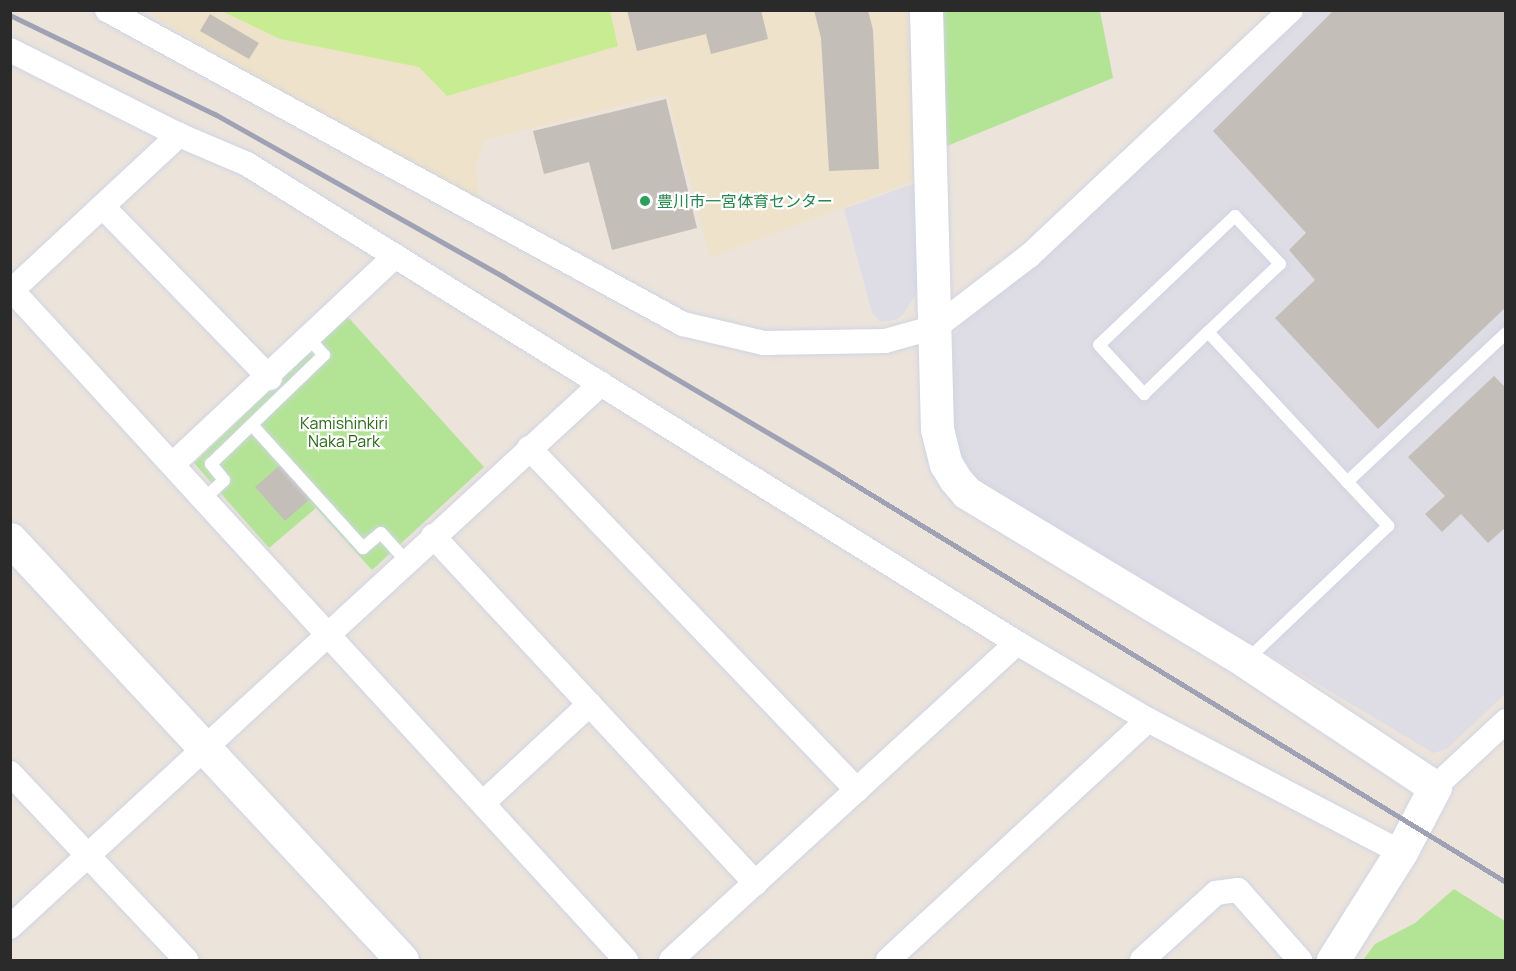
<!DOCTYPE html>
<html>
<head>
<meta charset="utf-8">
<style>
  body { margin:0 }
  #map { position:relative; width:1516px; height:971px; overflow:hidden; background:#ece4db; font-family:Manrope,"Noto Sans JP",sans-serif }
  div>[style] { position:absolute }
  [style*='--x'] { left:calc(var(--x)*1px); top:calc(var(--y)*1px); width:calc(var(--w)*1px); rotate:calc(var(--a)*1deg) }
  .industrial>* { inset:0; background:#dedce4 }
  .education>* { inset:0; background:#eee2ca }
  .green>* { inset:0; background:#b3e496 }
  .pitch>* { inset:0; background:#c8ec91 }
  .building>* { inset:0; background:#c4beb8 }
  .roads { filter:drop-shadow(0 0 2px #d0d4e3) drop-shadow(0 0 2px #d0d4e3) }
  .lane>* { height:12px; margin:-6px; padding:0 6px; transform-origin:6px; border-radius:6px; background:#fff }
  .street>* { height:24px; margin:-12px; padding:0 12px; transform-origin:12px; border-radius:12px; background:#fff }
  .secondary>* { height:33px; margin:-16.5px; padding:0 16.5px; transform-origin:16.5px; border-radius:16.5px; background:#fff }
  .rail>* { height:4.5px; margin:-2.25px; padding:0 2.25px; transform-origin:2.25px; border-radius:2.25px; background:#9ea2b4 }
  .dots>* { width:16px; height:16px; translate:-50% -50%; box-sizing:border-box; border:3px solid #fff; border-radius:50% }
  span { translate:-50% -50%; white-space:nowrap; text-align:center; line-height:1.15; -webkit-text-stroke:4.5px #fff; paint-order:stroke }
  .leisure-label { font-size:16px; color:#27864d }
  .left { translate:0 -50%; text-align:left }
  .park-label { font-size:16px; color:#2b6818 }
  .frame { position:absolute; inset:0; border:12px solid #2a2a2a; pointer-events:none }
</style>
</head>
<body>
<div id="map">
  <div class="industrial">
    <i style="clip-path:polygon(1309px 11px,1505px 11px,1505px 694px,1447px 749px,1433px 753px,971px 476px,961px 460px,947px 418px,952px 338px,962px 324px,1042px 257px)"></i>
    <i style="clip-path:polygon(918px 182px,920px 287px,903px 315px,895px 320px,880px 322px,872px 312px,844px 209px)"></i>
  </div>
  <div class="education">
    <i style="clip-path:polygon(153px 11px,907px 11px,918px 179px,710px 258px,667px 94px,484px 140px,476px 165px,479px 210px,155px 17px)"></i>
  </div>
  <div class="green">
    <i style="clip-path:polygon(940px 11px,1100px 11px,1113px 78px,942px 148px)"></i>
    <i style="clip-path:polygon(347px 316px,484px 467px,372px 570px,316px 508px,269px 548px,194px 463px)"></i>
    <i style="clip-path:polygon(1454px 889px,1505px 921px,1505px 960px,1363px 960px,1375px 944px,1415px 923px)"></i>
  </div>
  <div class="pitch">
    <i style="clip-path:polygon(222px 11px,610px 11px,618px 46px,447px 96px,419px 67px,280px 39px)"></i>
  </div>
  <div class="building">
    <i style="clip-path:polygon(627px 10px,761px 10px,768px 39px,711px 54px,706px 34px,637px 51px)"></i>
    <i style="clip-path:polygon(814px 10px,868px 10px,873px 30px,879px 169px,829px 171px,821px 38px)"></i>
    <i style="clip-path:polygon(1334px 10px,1506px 10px,1506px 307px,1378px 429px,1275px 318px,1315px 280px,1289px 250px,1306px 233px,1213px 131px)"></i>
    <i style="clip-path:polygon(210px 14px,259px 43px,249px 59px,200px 31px)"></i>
    <i style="clip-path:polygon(666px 99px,697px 228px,612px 250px,589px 162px,544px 174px,533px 131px)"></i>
    <i style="clip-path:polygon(1494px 376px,1506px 388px,1506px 527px,1488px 543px,1461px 514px,1442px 532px,1425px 514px,1445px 496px,1408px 457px)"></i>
    <i style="clip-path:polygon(280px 465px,310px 499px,285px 521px,255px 487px)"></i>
  </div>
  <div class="roads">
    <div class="lane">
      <i style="--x:1208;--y:332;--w:99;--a:-43.4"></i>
      <i style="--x:1280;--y:264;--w:66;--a:-133.2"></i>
      <i style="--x:1235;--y:216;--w:187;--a:136.5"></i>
      <i style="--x:1099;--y:345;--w:67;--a:47.4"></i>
      <i style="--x:1144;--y:394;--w:89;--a:-44.1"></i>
      <i style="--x:1208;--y:332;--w:265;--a:47.1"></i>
      <i style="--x:1388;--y:526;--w:195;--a:136.5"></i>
      <i style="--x:252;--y:425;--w:166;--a:47.9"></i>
      <i style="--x:363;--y:548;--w:23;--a:-40"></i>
      <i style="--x:381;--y:533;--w:38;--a:48"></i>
      <i style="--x:1347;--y:482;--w:218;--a:-43.1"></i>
      <i style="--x:205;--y:498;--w:26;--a:-43"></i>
      <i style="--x:224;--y:480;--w:21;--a:-129"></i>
      <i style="--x:211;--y:464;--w:157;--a:-44"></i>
      <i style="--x:324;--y:355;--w:23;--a:-133"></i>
    </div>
    <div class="street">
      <i style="--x:107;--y:10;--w:656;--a:28.6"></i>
      <i style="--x:683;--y:324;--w:83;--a:13.2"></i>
      <i style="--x:764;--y:343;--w:121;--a:-0.9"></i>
      <i style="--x:885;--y:341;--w:53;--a:-15.4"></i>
      <i style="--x:936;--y:327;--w:117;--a:-37.4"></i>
      <i style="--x:1029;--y:256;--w:359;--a:-43.2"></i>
      <i style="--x:10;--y:50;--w:189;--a:26.7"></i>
      <i style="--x:179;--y:135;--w:74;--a:23.1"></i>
      <i style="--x:247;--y:164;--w:907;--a:31.88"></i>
      <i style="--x:1017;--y:643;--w:152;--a:30.4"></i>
      <i style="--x:1148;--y:720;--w:285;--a:27.6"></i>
      <i style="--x:103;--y:207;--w:239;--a:45.7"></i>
      <i style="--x:10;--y:288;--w:912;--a:47.49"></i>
      <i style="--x:10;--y:292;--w:231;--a:-42.9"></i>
      <i style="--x:529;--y:448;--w:474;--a:46.2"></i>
      <i style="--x:174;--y:463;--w:303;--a:-43.1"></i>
      <i style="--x:433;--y:536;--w:474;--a:47.1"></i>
      <i style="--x:10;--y:773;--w:257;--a:46.7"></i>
      <i style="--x:1435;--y:787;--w:97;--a:-42.9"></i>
      <i style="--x:484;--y:802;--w:144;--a:-42.8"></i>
      <i style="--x:10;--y:927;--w:803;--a:-42.58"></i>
      <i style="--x:671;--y:960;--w:469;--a:-42.5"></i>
      <i style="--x:888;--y:960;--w:354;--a:-42.7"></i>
      <i style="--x:1142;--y:960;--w:100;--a:-42.2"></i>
      <i style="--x:1216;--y:893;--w:22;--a:-8"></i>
      <i style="--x:1238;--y:890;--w:94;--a:48.5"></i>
    </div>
    <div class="secondary">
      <i style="--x:926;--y:10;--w:419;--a:88.5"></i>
      <i style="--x:937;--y:429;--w:36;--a:76"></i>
      <i style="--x:946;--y:464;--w:17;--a:59"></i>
      <i style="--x:955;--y:479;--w:18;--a:49"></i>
      <i style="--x:967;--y:493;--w:325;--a:31.1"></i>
      <i style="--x:1245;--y:661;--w:228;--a:33.6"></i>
      <i style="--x:1435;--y:787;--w:73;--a:117.6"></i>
      <i style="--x:1401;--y:852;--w:128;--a:122.2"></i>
      <i style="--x:10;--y:539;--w:575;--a:47.04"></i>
    </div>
  </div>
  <div class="rail">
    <i style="--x:10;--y:15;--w:228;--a:25.8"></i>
    <i style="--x:215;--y:114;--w:332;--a:29.4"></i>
    <i style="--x:504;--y:277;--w:382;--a:30.5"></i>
    <i style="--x:833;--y:471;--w:789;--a:31.41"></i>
  </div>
  <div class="dots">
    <i style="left:645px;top:201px;background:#2e9e5b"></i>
  </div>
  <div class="leisure-label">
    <span class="left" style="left:657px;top:201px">豊川市一宮体育センター</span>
  </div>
  <div class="park-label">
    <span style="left:344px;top:432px">Kamishinkiri<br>Naka Park</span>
  </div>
  <div class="frame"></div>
</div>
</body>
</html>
